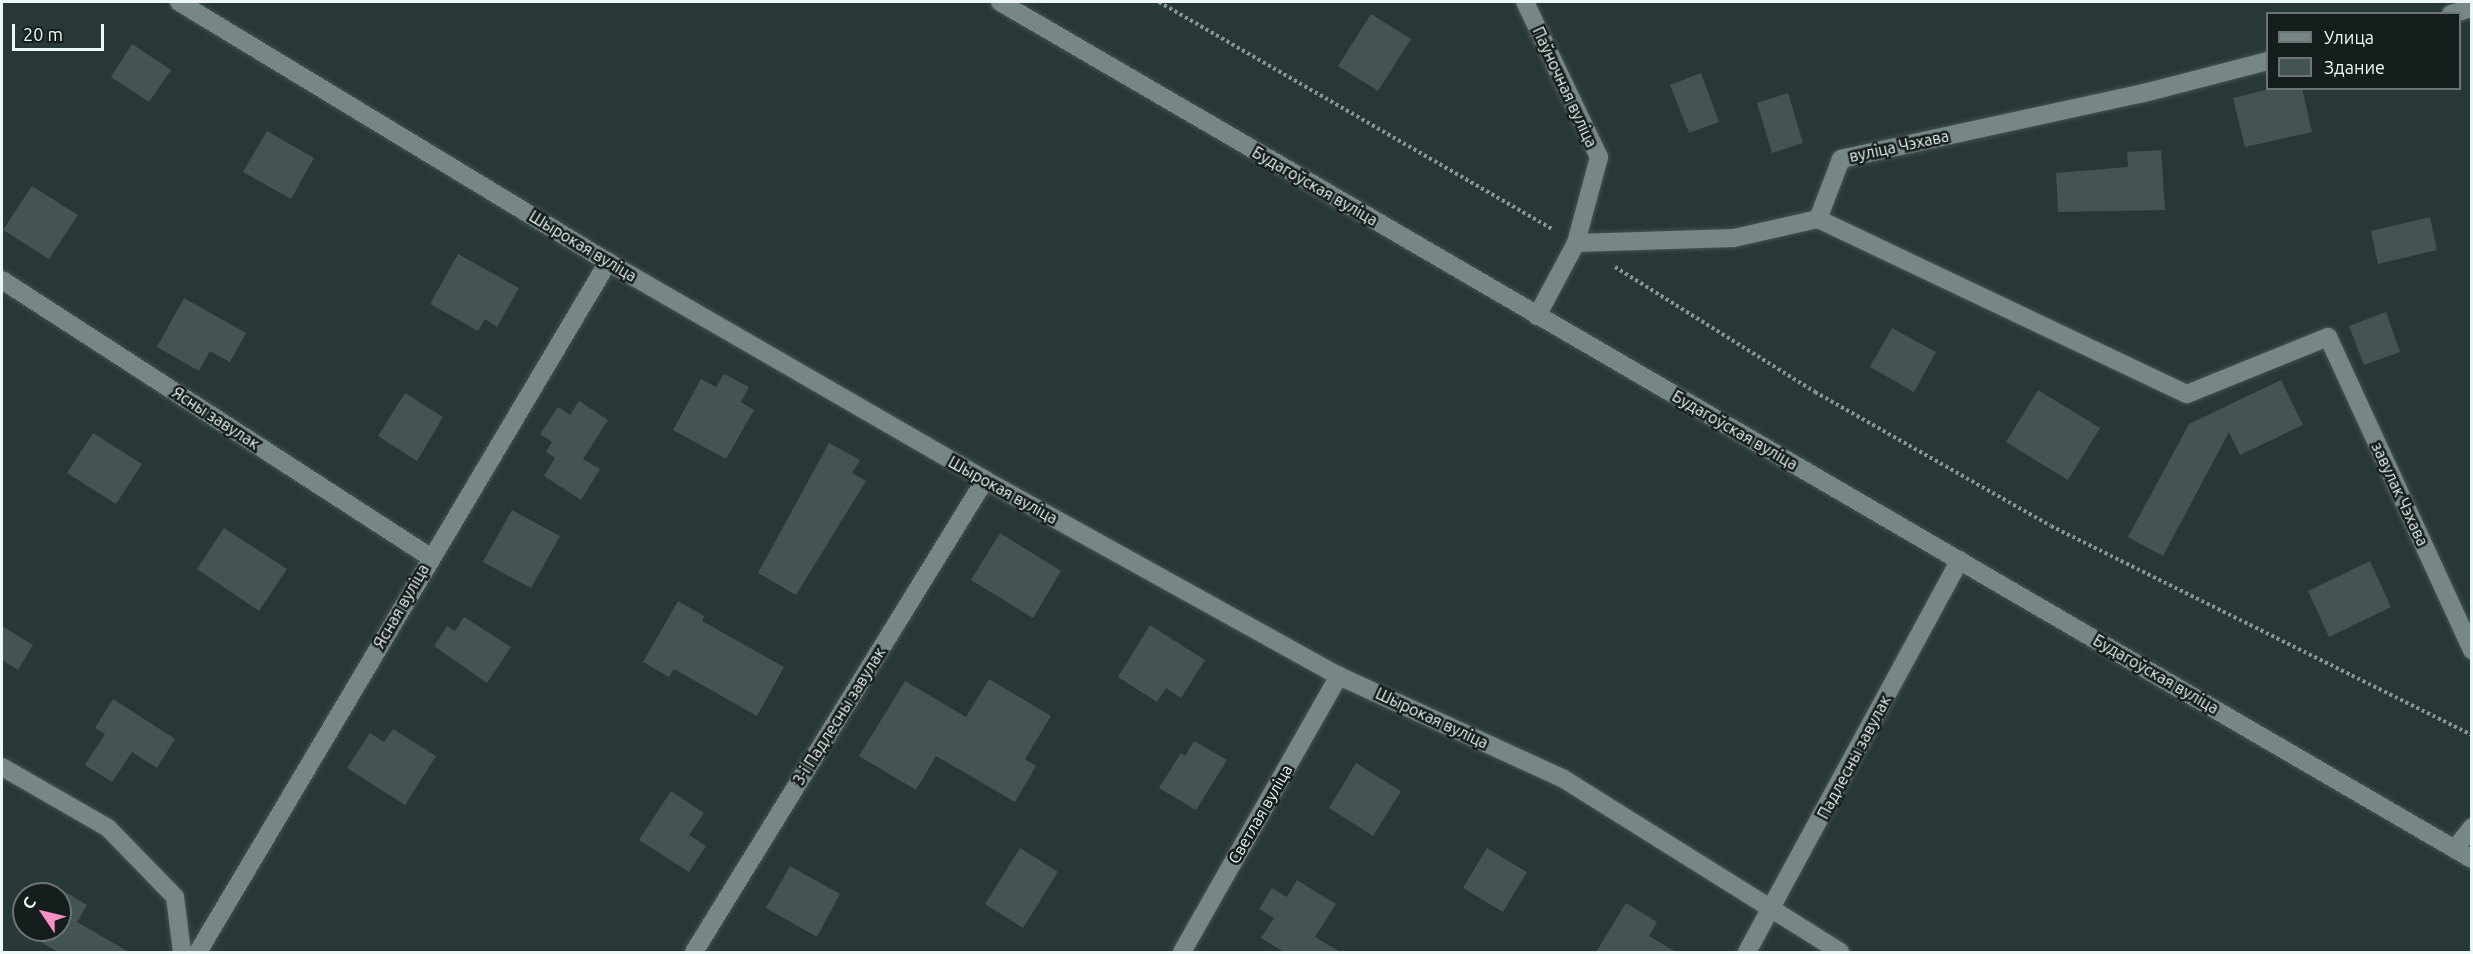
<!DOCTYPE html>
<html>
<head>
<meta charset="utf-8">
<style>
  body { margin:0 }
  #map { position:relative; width:2473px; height:954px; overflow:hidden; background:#283738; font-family:Ubuntu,sans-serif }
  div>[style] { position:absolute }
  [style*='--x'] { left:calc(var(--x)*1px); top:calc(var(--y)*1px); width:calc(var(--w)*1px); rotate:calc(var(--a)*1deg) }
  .building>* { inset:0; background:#445354 }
  .path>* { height:4px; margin-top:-2px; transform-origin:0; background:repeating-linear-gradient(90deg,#889495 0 3px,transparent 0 6px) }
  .roads { filter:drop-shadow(0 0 2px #455253) drop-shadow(0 0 2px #455253) }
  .street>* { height:18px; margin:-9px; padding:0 9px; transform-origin:9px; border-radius:9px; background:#778788 }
  .secondary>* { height:18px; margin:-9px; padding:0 9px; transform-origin:9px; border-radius:9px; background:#778788 }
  span { translate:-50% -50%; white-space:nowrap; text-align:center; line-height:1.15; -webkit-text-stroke:5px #161d1d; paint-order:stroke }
  .street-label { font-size:16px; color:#eef7f7 }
  .frame { position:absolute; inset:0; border:3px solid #eef7f7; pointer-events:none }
  .legend { position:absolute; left:2266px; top:12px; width:195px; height:78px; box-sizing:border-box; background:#161d1d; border:2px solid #6c7474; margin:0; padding:8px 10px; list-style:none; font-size:18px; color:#eef7f7 }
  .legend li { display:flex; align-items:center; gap:12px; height:30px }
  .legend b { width:30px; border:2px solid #6c7474 }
  .north { position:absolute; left:12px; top:882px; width:60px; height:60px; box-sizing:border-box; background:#161d1d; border:2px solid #6c7474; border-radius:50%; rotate:305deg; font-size:16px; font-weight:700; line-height:24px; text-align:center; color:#eef7f7 }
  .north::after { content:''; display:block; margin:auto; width:21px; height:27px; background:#fa8fc6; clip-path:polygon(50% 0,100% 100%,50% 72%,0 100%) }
  .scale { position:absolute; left:12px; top:24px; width:92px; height:27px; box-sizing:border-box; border:3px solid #eef7f7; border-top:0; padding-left:8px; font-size:18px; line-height:21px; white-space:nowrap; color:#eef7f7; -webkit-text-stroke:4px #161d1d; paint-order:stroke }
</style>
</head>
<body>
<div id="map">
  <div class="building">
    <i style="clip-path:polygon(1371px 14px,1411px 39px,1378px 91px,1338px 66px)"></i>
    <i style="clip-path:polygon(132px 44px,171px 70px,149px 102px,111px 77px)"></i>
    <i style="clip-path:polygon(1701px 73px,1719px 122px,1689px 133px,1670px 85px)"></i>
    <i style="clip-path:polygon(2275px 88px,2302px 88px,2312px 132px,2245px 147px,2233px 98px)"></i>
    <i style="clip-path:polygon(1788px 93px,1803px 143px,1772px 153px,1757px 103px)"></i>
    <i style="clip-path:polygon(267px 131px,314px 158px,291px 199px,243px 172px)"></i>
    <i style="clip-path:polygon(2161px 150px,2165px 210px,2058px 212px,2056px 173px,2128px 167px,2127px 152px)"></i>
    <i style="clip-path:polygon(32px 186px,78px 215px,49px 259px,3px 230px)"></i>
    <i style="clip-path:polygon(2430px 217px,2437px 250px,2378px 264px,2371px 231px)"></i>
    <i style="clip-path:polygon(458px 254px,519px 288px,497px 327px,485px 319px,478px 331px,430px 304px)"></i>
    <i style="clip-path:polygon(184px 298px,246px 333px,230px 362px,210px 351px,199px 371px,157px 347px)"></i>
    <i style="clip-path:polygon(2386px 312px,2400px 352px,2364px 365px,2349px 326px)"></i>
    <i style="clip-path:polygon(1892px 328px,1936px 352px,1914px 392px,1870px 367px)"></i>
    <i style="clip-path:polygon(724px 374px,749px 387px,741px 402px,754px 410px,726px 459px,673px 430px,701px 379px,716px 387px)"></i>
    <i style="clip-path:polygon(2281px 380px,2303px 425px,2240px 455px,2229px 432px,2163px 556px,2128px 537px,2189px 424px)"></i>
    <i style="clip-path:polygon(2038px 390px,2100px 428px,2068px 480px,2006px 442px)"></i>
    <i style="clip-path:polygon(405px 393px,443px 417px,417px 461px,378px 436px)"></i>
    <i style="clip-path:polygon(579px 401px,608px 420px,583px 459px,600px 469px,581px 500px,544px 476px,555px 458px,546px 452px,552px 442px,540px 434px,558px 407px,570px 415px)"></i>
    <i style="clip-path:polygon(93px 433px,142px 464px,116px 504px,67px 473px)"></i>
    <i style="clip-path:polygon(829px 443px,860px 460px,852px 473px,866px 481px,796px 595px,758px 573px)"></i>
    <i style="clip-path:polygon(512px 510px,560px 536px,531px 588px,483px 562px)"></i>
    <i style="clip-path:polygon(224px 528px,287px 569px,259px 611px,197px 569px)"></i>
    <i style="clip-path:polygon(1000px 533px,1061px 571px,1033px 618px,971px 580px)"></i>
    <i style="clip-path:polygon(2370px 561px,2391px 607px,2329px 637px,2308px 591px)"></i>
    <i style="clip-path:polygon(678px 601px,704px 616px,702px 621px,784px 667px,757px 716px,674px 669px,669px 677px,643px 662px)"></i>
    <i style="clip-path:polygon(464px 617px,511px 647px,487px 683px,434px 646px,447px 626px,455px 631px)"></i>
    <i style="clip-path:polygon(1150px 625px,1205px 660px,1181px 698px,1166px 688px,1157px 702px,1118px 677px)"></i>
    <i style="clip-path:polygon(2px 626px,33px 645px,18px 670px,2px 660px)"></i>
    <i style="clip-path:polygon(989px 679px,1051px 716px,1025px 759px,1036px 766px,1015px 802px,936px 756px,916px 790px,859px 756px,905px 681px,966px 717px)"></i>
    <i style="clip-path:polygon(113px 699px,175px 739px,157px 768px,132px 752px,112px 782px,85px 765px,105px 734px,95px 728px)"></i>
    <i style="clip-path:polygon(393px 729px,436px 756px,405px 805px,347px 768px,370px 733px,384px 742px)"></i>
    <i style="clip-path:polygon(1194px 741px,1227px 760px,1196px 810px,1159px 788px,1181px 753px,1185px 756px)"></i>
    <i style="clip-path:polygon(1356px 763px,1401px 791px,1373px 836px,1329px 808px)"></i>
    <i style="clip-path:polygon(671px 791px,704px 813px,689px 835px,706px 846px,689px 872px,639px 840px)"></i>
    <i style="clip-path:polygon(1020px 848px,1058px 872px,1023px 928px,985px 904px)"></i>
    <i style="clip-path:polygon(1487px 848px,1527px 872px,1503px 912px,1463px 888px)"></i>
    <i style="clip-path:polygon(790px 866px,840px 894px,817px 937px,766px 908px)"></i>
    <i style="clip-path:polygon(1297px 880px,1336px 904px,1315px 937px,1340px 952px,1284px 952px,1261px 938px,1274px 918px,1259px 909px,1272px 888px,1287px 897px)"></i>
    <i style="clip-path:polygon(54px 885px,87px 905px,77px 922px,129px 952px,58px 952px,26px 933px,28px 930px,60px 930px,60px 894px,49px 894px)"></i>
    <i style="clip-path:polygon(1626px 903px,1657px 922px,1649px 936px,1676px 952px,1596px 952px)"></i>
  </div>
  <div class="path">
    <i style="--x:1159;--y:2;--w:456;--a:30"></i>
    <i style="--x:1615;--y:267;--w:236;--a:32"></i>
    <i style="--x:1815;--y:392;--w:271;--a:29.6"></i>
    <i style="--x:2051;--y:526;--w:470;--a:26.4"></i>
  </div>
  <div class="roads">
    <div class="street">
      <i style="--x:179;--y:2;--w:502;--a:31.22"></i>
      <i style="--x:608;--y:262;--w:435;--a:30"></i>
      <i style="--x:985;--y:480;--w:405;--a:29"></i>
      <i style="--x:1339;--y:676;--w:245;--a:24.6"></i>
      <i style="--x:1562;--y:778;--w:328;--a:32"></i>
      <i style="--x:1525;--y:2;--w:172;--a:64.5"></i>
      <i style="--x:1599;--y:157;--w:89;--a:105"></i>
      <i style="--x:2451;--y:14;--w:22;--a:-16"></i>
      <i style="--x:1818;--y:219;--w:408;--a:25.4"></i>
      <i style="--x:2187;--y:394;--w:152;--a:-22"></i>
      <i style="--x:2328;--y:337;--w:345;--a:65.3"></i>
      <i style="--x:2;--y:280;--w:510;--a:32.91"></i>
      <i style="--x:1537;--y:316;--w:83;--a:-61.9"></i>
      <i style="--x:1576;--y:243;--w:158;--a:-1.8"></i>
      <i style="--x:1734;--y:238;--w:86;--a:-12.7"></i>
      <i style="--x:1818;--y:219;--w:64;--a:-69"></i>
      <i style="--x:1841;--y:159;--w:310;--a:-12.3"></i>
      <i style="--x:2144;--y:93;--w:128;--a:-14.5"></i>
      <i style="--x:2;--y:767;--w:122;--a:29.9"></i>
      <i style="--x:108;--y:828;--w:96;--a:45.8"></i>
      <i style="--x:175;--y:897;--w:55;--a:82.7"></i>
      <i style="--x:2455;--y:849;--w:28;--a:-52"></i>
      <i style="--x:198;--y:952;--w:803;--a:-59.28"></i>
      <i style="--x:694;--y:952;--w:554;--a:-58.35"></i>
      <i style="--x:1182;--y:952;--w:318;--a:-60.4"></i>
      <i style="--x:1747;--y:952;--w:446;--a:-61.5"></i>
    </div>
    <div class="secondary">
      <i style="--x:1000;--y:2;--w:1703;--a:30.21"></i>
    </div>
  </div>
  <div class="street-label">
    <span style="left:1565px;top:87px;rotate:65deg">Паўночная вуліца</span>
    <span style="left:1899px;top:146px;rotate:-12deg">вуліца Чэхава</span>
    <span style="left:1315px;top:186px;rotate:30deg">Будагоўская вуліца</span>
    <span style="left:583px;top:246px;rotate:31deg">Шырокая вуліца</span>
    <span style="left:216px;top:418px;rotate:33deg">Ясны завулак</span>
    <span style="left:1735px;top:430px;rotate:30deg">Будагоўская вуліца</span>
    <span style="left:1003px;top:490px;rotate:29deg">Шырокая вуліца</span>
    <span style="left:2400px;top:494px;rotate:65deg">завулак Чэхава</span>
    <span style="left:401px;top:606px;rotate:-60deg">Ясная вуліца</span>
    <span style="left:2156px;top:674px;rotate:30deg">Будагоўская вуліца</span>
    <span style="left:839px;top:716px;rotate:-58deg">3-і Падлесны завулак</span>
    <span style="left:1432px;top:718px;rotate:25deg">Шырокая вуліца</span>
    <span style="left:1854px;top:757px;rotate:-62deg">Падлесны завулак</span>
    <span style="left:1260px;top:814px;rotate:-60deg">Светлая вуліца</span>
  </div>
  <div class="frame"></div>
  <ul class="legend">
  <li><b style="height:8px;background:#778788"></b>Улица</li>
  <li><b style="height:16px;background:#445354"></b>Здание</li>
  </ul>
  <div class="north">С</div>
  <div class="scale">20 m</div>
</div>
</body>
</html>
